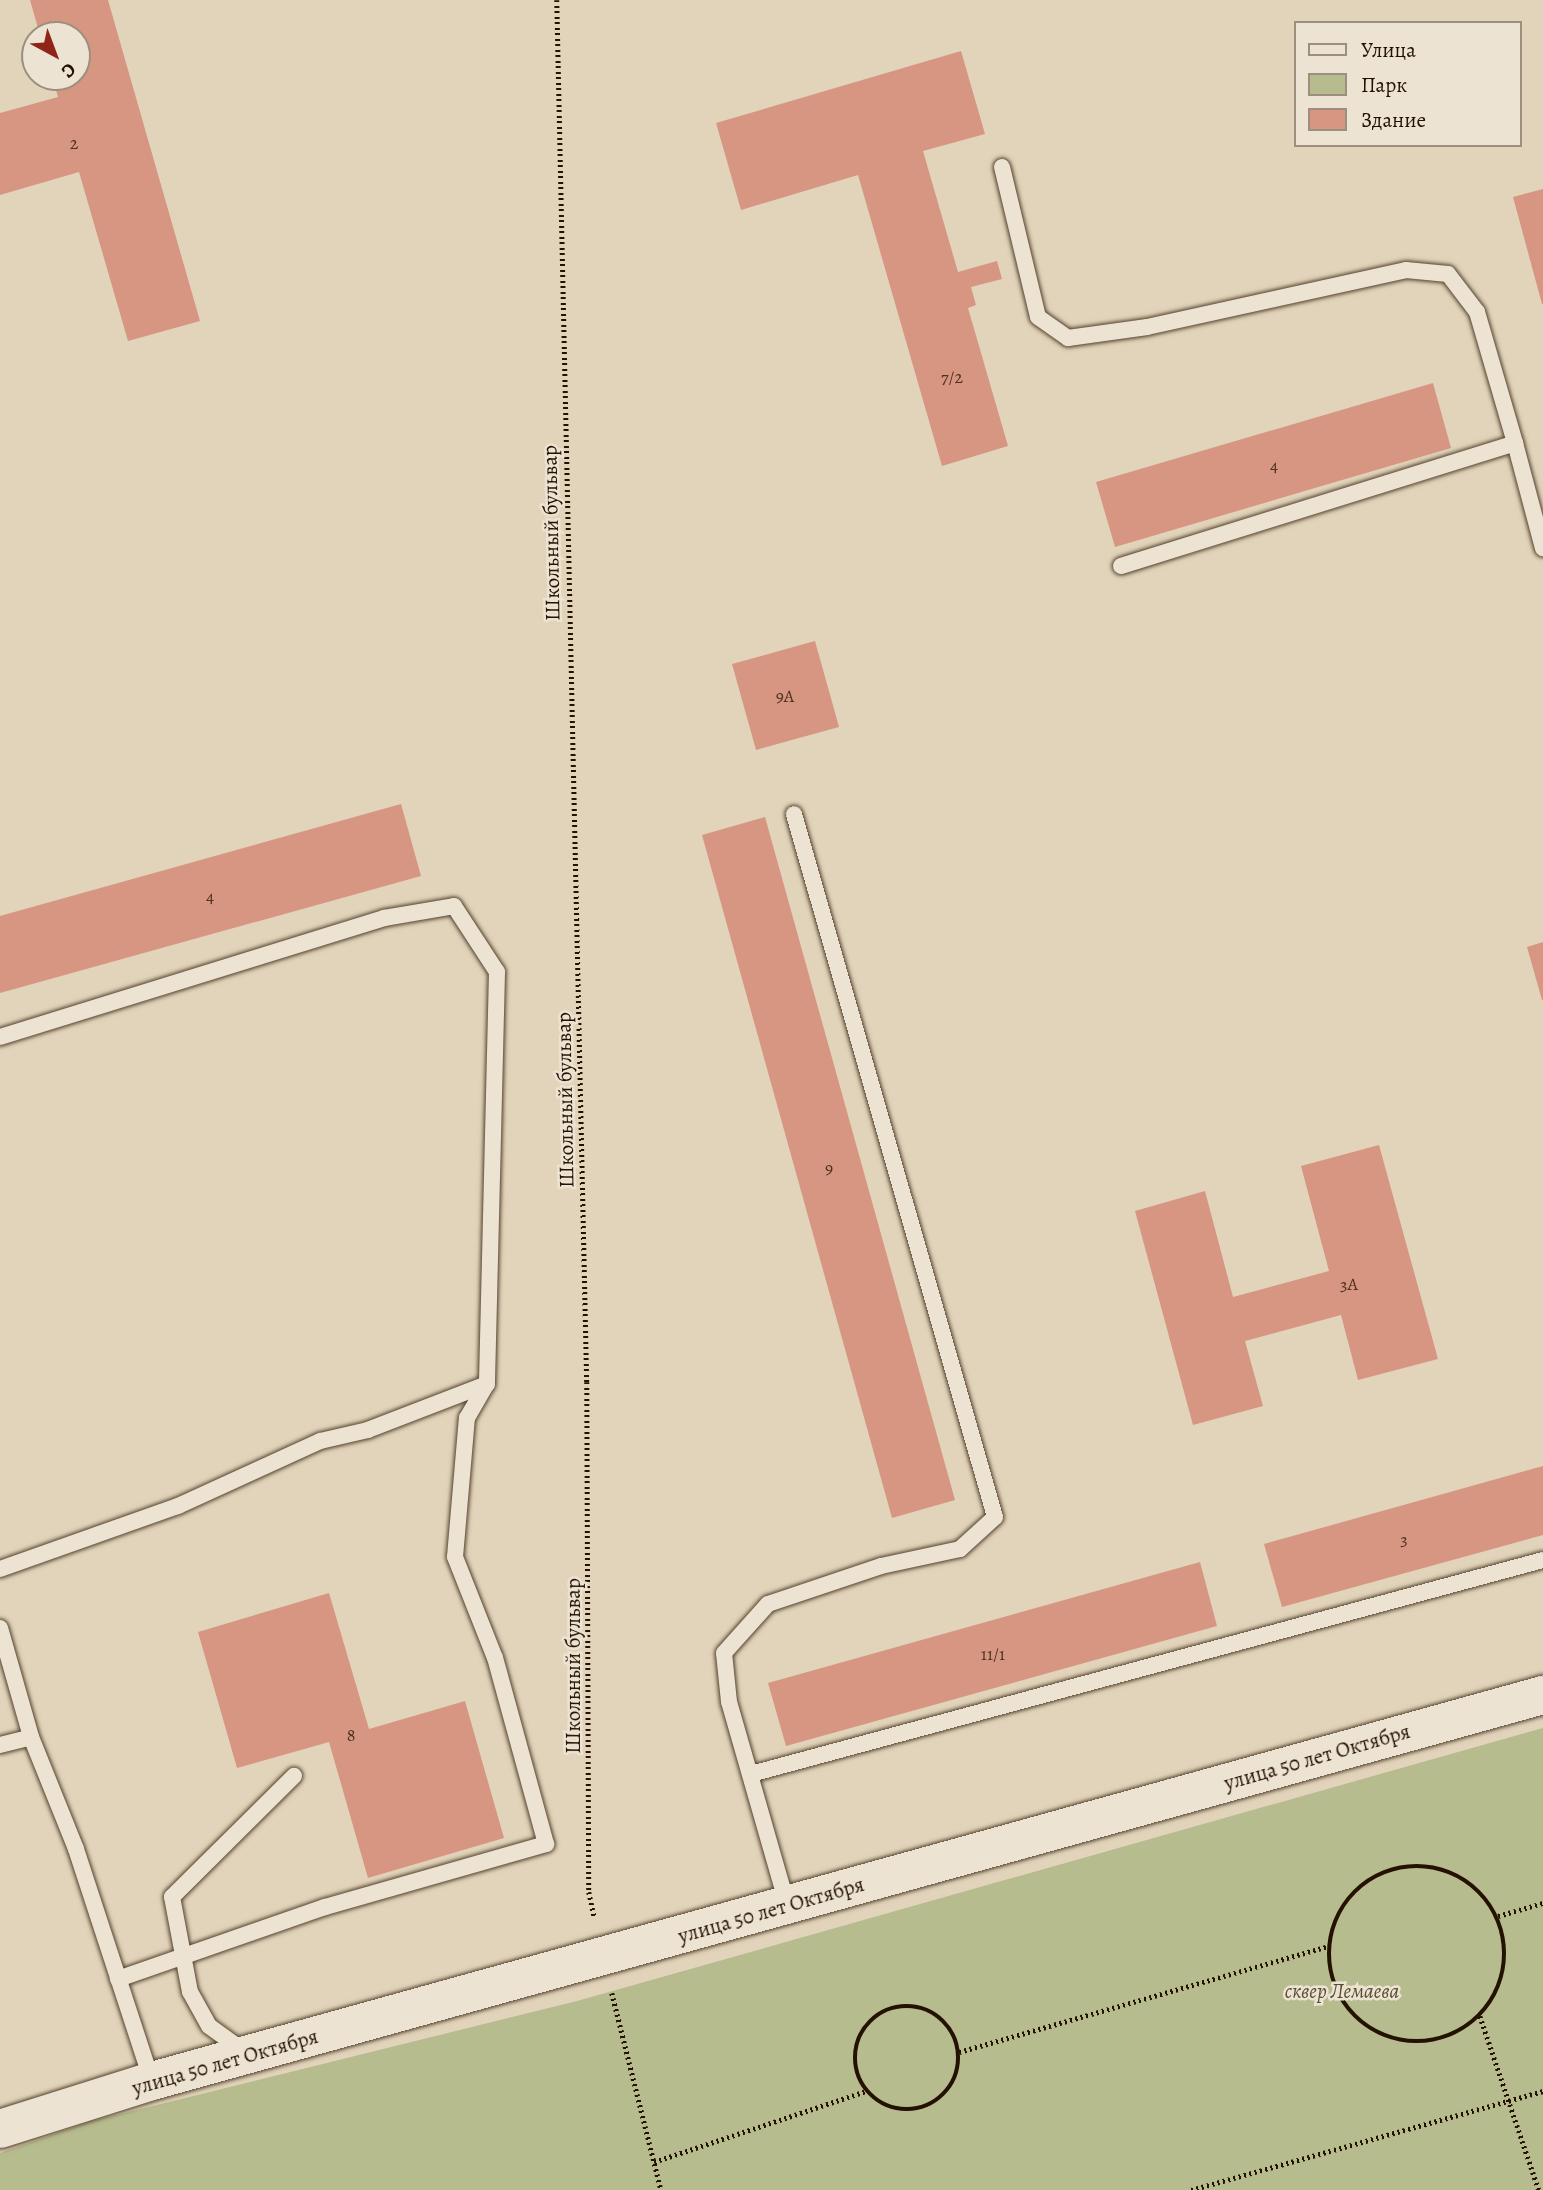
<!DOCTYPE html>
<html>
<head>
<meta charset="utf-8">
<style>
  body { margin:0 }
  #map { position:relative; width:1543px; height:2190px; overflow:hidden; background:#e2d4ba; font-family:Alegreya,serif }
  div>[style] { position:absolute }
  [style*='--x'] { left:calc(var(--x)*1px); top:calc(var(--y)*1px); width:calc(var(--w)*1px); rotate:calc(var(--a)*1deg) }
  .green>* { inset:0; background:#b6bc8e }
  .building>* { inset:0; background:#d69681 }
  .path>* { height:4.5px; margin-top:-2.25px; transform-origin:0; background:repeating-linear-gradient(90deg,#241100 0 2px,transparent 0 5.5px) }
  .path>.ring { margin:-2.25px; padding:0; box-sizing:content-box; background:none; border:4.5px solid #241100; border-radius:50% }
  .roads { filter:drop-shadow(0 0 2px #54422e) drop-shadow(0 0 2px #54422e) }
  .service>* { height:16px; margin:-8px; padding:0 8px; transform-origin:8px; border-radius:8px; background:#ece3d2 }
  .tertiary>* { height:38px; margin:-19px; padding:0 19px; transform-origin:19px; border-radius:19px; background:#ece3d2 }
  span { translate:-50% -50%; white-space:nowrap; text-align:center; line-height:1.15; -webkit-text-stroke:5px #ece3d2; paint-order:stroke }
  .number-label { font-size:18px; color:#503220 }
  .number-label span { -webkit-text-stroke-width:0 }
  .street-label { font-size:21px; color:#241100 }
  .park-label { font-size:21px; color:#574d32; font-style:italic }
  .legend { position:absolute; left:1294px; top:21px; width:228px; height:126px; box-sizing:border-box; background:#ece3d2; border:2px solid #9c8f7e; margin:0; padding:9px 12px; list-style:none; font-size:21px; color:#241100 }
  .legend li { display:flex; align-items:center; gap:14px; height:35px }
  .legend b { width:35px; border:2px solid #9c8f7e }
  .north { position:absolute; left:21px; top:21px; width:70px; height:70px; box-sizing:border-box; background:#ece3d2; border:2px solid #9c8f7e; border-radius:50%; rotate:139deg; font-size:19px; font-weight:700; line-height:28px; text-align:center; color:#241100 }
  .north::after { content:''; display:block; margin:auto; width:24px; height:32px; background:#8f2418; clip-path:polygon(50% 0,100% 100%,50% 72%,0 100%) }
</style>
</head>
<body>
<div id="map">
  <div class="green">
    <i style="clip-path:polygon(1543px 1728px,1543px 2190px,0 2190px,0 2153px,92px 2121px,577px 2001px)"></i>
  </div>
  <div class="building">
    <i style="clip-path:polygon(30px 0,108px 0,200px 321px,128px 341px,79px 172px,0 195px,0 113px,58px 97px,52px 77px,77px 77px,77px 35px,40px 35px)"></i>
    <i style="clip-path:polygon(961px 51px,985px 134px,923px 151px,958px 272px,997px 261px,1002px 279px,971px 287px,976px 305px,968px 308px,1008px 446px,942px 466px,858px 175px,741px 210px,716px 123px)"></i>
    <i style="clip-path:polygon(1543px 189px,1543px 304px,1542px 304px,1513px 197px)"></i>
    <i style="clip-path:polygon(1433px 383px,1451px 448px,1115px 547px,1096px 482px)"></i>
    <i style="clip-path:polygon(815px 641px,839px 727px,756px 750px,732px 664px)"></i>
    <i style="clip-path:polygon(401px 804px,421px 876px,0 993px,0 916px)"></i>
    <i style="clip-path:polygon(765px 817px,955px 1500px,892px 1518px,702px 835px)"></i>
    <i style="clip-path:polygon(1543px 942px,1543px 1000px,1542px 1000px,1527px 947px)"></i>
    <i style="clip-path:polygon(1379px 1145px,1438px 1359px,1358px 1380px,1341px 1315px,1245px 1341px,1263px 1406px,1193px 1425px,1135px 1211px,1205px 1191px,1233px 1297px,1329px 1271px,1301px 1166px)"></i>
    <i style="clip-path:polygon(1543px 1466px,1543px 1535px,1282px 1607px,1264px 1544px)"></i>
    <i style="clip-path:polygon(1200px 1562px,1217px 1626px,786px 1746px,768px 1683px)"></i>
    <i style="clip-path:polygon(329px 1593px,369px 1729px,465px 1701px,504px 1838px,368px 1878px,329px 1742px,237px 1768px,198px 1632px)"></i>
  </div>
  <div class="path">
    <i style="--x:557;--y:0;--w:1382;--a:88.76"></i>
    <i style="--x:587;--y:1382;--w:510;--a:89.78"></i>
    <i style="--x:589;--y:1892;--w:25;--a:78"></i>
    <i class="ring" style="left:1329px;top:1866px;width:171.5px;height:171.5px"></i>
    <i style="--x:1498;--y:1916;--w:47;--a:-16.1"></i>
    <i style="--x:612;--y:1993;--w:203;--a:76"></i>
    <i class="ring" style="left:855px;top:2006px;width:99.5px;height:99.5px"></i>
    <i style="--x:1480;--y:2016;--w:184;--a:71.3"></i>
    <i style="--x:959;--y:2052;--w:385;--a:-16"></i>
    <i style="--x:654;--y:2162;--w:224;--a:-18.5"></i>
    <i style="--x:1191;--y:2190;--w:366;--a:-15.7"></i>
  </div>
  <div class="roads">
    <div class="service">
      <i style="--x:1002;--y:167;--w:154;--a:76.5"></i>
      <i style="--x:1038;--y:317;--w:37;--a:35"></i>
      <i style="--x:1068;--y:338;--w:80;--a:-7.9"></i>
      <i style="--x:1147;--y:327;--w:265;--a:-12.4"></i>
      <i style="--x:1406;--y:270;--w:42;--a:5.4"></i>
      <i style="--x:1448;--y:274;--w:48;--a:52.7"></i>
      <i style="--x:1477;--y:312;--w:136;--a:73.8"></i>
      <i style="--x:1121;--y:566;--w:413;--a:-17.3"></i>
      <i style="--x:1515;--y:443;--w:109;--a:75.1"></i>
      <i style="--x:0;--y:1037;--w:402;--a:-17.2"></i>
      <i style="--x:384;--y:918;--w:71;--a:-9.7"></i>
      <i style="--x:454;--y:906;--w:79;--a:56.9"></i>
      <i style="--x:497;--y:972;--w:412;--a:91.4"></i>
      <i style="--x:487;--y:1384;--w:128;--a:158.9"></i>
      <i style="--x:368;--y:1430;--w:49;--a:167.1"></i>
      <i style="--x:320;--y:1441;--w:156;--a:155.4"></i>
      <i style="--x:178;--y:1506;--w:189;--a:160.5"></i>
      <i style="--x:0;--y:1628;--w:113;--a:74.1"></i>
      <i style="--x:0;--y:1745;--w:32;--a:-14"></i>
      <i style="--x:31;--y:1737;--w:121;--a:68.1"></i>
      <i style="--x:76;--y:1849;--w:244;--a:71.9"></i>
      <i style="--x:751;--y:1774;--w:820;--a:-15.12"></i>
      <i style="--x:787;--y:1904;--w:210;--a:-106"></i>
      <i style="--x:729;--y:1702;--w:49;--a:-95.8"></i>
      <i style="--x:724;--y:1653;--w:66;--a:-48.1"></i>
      <i style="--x:768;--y:1604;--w:119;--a:-18.6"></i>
      <i style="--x:881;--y:1566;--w:81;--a:-12.1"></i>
      <i style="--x:960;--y:1549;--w:47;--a:-42.4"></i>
      <i style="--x:995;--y:1517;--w:731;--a:-105.96"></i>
      <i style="--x:118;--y:1979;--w:219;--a:-19.2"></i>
      <i style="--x:325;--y:1907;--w:230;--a:-15.9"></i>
      <i style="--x:546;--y:1844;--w:193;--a:-105.3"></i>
      <i style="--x:495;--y:1658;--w:109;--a:-111.6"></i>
      <i style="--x:455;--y:1557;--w:140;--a:-85.1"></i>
      <i style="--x:467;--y:1418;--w:39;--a:-60"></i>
      <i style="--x:245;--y:2052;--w:44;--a:-144.2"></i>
      <i style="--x:209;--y:2026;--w:39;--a:-119"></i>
      <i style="--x:190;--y:1992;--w:97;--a:-100.7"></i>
      <i style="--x:172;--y:1897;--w:172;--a:-44.8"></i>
    </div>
    <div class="tertiary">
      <i style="--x:0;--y:2129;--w:159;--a:-17.5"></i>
      <i style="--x:152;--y:2081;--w:1444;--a:-15.51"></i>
    </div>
  </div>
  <div class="number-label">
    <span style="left:74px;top:143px">2</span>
    <span style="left:952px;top:377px">7/2</span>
    <span style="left:1274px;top:465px">4</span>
    <span style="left:785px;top:696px">9А</span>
    <span style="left:210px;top:896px">4</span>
    <span style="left:829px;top:1168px">9</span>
    <span style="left:1349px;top:1284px">3А</span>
    <span style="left:1404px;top:1539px">3</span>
    <span style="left:993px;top:1654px">11/1</span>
    <span style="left:351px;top:1735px">8</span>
  </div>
  <div class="street-label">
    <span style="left:551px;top:533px;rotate:-91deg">Школьный бульвар</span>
    <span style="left:565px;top:1100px;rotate:-91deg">Школьный бульвар</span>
    <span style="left:573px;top:1666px;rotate:-90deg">Школьный бульвар</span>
    <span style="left:1317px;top:1757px;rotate:-16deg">улица 50 лет Октября</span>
    <span style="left:771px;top:1910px;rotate:-16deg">улица 50 лет Октября</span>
    <span style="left:225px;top:2062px;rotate:-16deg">улица 50 лет Октября</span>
  </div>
  <div class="park-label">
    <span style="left:1342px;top:1991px">сквер Лемаева</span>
  </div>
  <ul class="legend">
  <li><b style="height:9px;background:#ece3d2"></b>Улица</li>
  <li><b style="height:19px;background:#b6bc8e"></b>Парк</li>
  <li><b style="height:19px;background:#d69681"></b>Здание</li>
  </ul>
  <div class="north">С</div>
</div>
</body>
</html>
